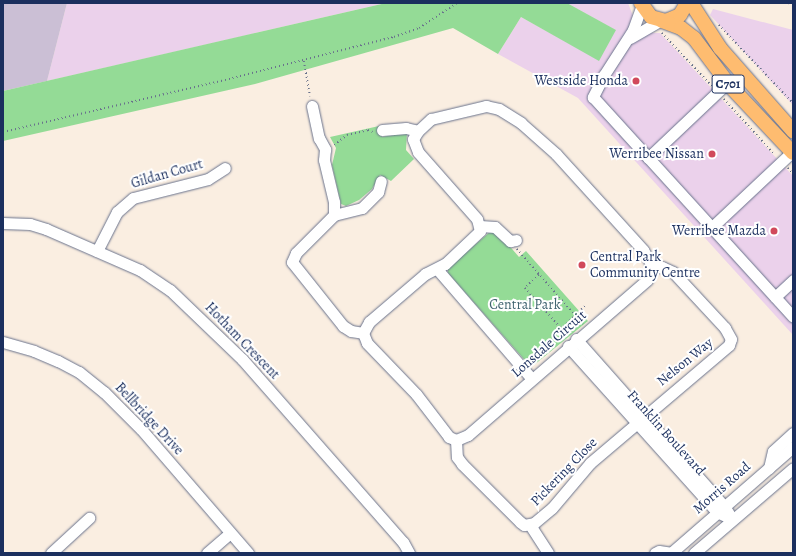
<!DOCTYPE html>
<html>
<head>
<meta charset="utf-8">
<style>
  body { margin:0 }
  #map { position:relative; width:796px; height:556px; overflow:hidden; background:#faeee1; font-family:Alegreya,serif }
  div>[style] { position:absolute }
  [style*='--x'] { left:calc(var(--x)*1px); top:calc(var(--y)*1px); width:calc(var(--w)*1px); rotate:calc(var(--a)*1deg) }
  .built>* { inset:0; background:#ebd1eb }
  .industrial>* { inset:0; background:#cbbfd5 }
  .green>* { inset:0; background:#94db96 }
  .path>* { height:1.5px; margin-top:-0.75px; transform-origin:0; background:repeating-linear-gradient(90deg,#69728c 0 1px,transparent 0 4px) }
  .roads { filter:drop-shadow(0 0 1px #69728c) drop-shadow(0 0 1px #69728c) }
  .minor>* { height:11px; margin:-5.5px; padding:0 5.5px; transform-origin:5.5px; border-radius:5.5px; background:#fff }
  .major>* { height:14px; margin:-7px; padding:0 7px; transform-origin:7px; border-radius:7px; background:#febc70 }
  .dots>* { width:11px; height:11px; translate:-50% -50%; box-sizing:border-box; border:2px solid #fff; border-radius:50% }
  span { translate:-50% -50%; white-space:nowrap; text-align:center; line-height:1.15; -webkit-text-stroke:4px #fff; paint-order:stroke }
  .shield-label span { padding:1px 3px; background:#fff; border:1px solid; border-radius:3px; -webkit-text-stroke-width:0 }
  .shield-label { font-size:13px; color:#1b2f5e; font-weight:700 }
  .poi-label { font-size:14px; color:#1b2f5e }
  .right { translate:-100% -50%; text-align:right }
  .left { translate:0 -50%; text-align:left }
  .street-label { font-size:14px; color:#1b2f5e }
  .park-label { font-size:14px; color:#3f636f }
  .frame { position:absolute; inset:0; border:4px solid #1b2f5e; pointer-events:none }
</style>
</head>
<body>
<div id="map">
  <div class="built">
    <i style="clip-path:polygon(67px 3px,386px 3px,47px 81px)"></i>
    <i style="clip-path:polygon(567px 3px,628px 3px,633px 16px,649px 33px,660px 33px,793px 176px,793px 335px,578px 98px,498px 54px,521px 17px,599px 60px,615px 30px)"></i>
    <i style="clip-path:polygon(713px 9px,793px 30px,793px 105px,710px 15px)"></i>
  </div>
  <div class="industrial">
    <i style="clip-path:polygon(3px 3px,67px 3px,47px 81px,3px 91px)"></i>
  </div>
  <div class="green">
    <i style="clip-path:polygon(386px 3px,567px 3px,616px 30px,599px 61px,521px 17px,498px 54px,453px 28px,255px 84px,3px 141px,3px 91px)"></i>
    <i style="clip-path:polygon(379px 126px,382px 137px,407px 132px,406px 150px,414px 159px,391px 181px,380px 175px,372px 189px,359px 200px,346px 206px,341px 204px,332px 165px,336px 148px,330px 137px)"></i>
    <i style="clip-path:polygon(491px 231px,500px 235px,519px 257px,526px 251px,588px 321px,534px 365px,529px 365px,448px 273px,448px 268px)"></i>
  </div>
  <div class="path">
    <i style="--x:788;--y:3;--w:5;--a:11"></i>
    <i style="--x:719;--y:25;--w:108;--a:46.5"></i>
    <i style="--x:662;--y:33;--w:73;--a:46.7"></i>
    <i style="--x:304;--y:61;--w:36;--a:80"></i>
    <i style="--x:724;--y:99;--w:76;--a:47.7"></i>
    <i style="--x:3;--y:132;--w:220;--a:-13.2"></i>
    <i style="--x:217;--y:82;--w:183;--a:-14.3"></i>
    <i style="--x:394;--y:37;--w:27;--a:-20"></i>
    <i style="--x:419;--y:28;--w:45;--a:-33.3"></i>
    <i style="--x:334;--y:145;--w:16;--a:-38"></i>
    <i style="--x:347;--y:135;--w:22;--a:-13"></i>
    <i style="--x:368;--y:130;--w:5;--a:22"></i>
    <i style="--x:788;--y:168;--w:8;--a:50"></i>
    <i style="--x:517;--y:249;--w:100;--a:48.7"></i>
    <i style="--x:539;--y:275;--w:19;--a:137"></i>
    <i style="--x:525;--y:288;--w:64;--a:48.1"></i>
    <i style="--x:561;--y:329;--w:33;--a:-44"></i>
  </div>
  <div class="roads">
    <div class="minor">
      <i style="--x:642;--y:5;--w:27;--a:110"></i>
      <i style="--x:633;--y:30;--w:54;--a:122.8"></i>
      <i style="--x:604;--y:75;--w:25;--a:117"></i>
      <i style="--x:593;--y:97;--w:297;--a:47.7"></i>
      <i style="--x:630;--y:38;--w:34;--a:-30"></i>
      <i style="--x:312;--y:106;--w:33;--a:78"></i>
      <i style="--x:319;--y:138;--w:13;--a:61"></i>
      <i style="--x:325;--y:149;--w:11;--a:95"></i>
      <i style="--x:324;--y:160;--w:43;--a:76.6"></i>
      <i style="--x:334;--y:202;--w:13;--a:90"></i>
      <i style="--x:334;--y:215;--w:54;--a:135"></i>
      <i style="--x:296;--y:253;--w:10;--a:114"></i>
      <i style="--x:292;--y:262;--w:82;--a:51.4"></i>
      <i style="--x:343;--y:326;--w:9;--a:32"></i>
      <i style="--x:351;--y:331;--w:12;--a:9"></i>
      <i style="--x:486;--y:106;--w:13;--a:13"></i>
      <i style="--x:499;--y:109;--w:26;--a:32"></i>
      <i style="--x:521;--y:123;--w:47;--a:41.5"></i>
      <i style="--x:556;--y:154;--w:130;--a:47.8"></i>
      <i style="--x:643;--y:250;--w:20;--a:60"></i>
      <i style="--x:653;--y:267;--w:14;--a:115"></i>
      <i style="--x:647;--y:280;--w:237;--a:139.1"></i>
      <i style="--x:468;--y:435;--w:13;--a:157"></i>
      <i style="--x:456;--y:440;--w:8;--a:-157"></i>
      <i style="--x:449;--y:437;--w:54;--a:-127.5"></i>
      <i style="--x:416;--y:394;--w:71;--a:-133.9"></i>
      <i style="--x:367;--y:343;--w:11;--a:-112"></i>
      <i style="--x:363;--y:333;--w:13;--a:-61"></i>
      <i style="--x:369;--y:322;--w:74;--a:-40.6"></i>
      <i style="--x:425;--y:274;--w:22;--a:-27"></i>
      <i style="--x:445;--y:264;--w:48;--a:-43.3"></i>
      <i style="--x:480;--y:231;--w:12;--a:-104"></i>
      <i style="--x:477;--y:219;--w:89;--a:-131.4"></i>
      <i style="--x:418;--y:152;--w:14;--a:-111"></i>
      <i style="--x:413;--y:139;--w:9;--a:-58"></i>
      <i style="--x:418;--y:131;--w:18;--a:-43"></i>
      <i style="--x:431;--y:119;--w:57;--a:-13.3"></i>
      <i style="--x:382;--y:130;--w:24;--a:-5"></i>
      <i style="--x:406;--y:128;--w:12;--a:14"></i>
      <i style="--x:648;--y:158;--w:109;--a:-43.5"></i>
      <i style="--x:334;--y:215;--w:29;--a:-14"></i>
      <i style="--x:362;--y:208;--w:23;--a:-45"></i>
      <i style="--x:378;--y:192;--w:11;--a:-75"></i>
      <i style="--x:3;--y:223;--w:27;--a:2"></i>
      <i style="--x:30;--y:224;--w:17;--a:17"></i>
      <i style="--x:46;--y:229;--w:103;--a:23.6"></i>
      <i style="--x:140;--y:270;--w:36;--a:34"></i>
      <i style="--x:170;--y:290;--w:100;--a:43.8"></i>
      <i style="--x:242;--y:359;--w:244;--a:48.7"></i>
      <i style="--x:403;--y:542;--w:13;--a:61"></i>
      <i style="--x:480;--y:226;--w:15;--a:4"></i>
      <i style="--x:495;--y:227;--w:21;--a:43"></i>
      <i style="--x:510;--y:241;--w:6;--a:-9"></i>
      <i style="--x:711;--y:228;--w:111;--a:-43.2"></i>
      <i style="--x:97;--y:251;--w:44;--a:-62.9"></i>
      <i style="--x:117;--y:212;--w:21;--a:-41"></i>
      <i style="--x:133;--y:198;--w:77;--a:-14.2"></i>
      <i style="--x:208;--y:179;--w:20;--a:-33"></i>
      <i style="--x:437;--y:269;--w:144;--a:49.2"></i>
      <i style="--x:775;--y:297;--w:25;--a:-43"></i>
      <i style="--x:576;--y:339;--w:223;--a:48.5"></i>
      <i style="--x:724;--y:506;--w:15;--a:58"></i>
      <i style="--x:3;--y:342;--w:32;--a:16"></i>
      <i style="--x:34;--y:351;--w:26;--a:23"></i>
      <i style="--x:58;--y:361;--w:24;--a:28"></i>
      <i style="--x:79;--y:372;--w:32;--a:39"></i>
      <i style="--x:104;--y:392;--w:52;--a:45"></i>
      <i style="--x:141;--y:429;--w:164;--a:49.2"></i>
      <i style="--x:568;--y:346;--w:223;--a:48.1"></i>
      <i style="--x:717;--y:512;--w:17;--a:25"></i>
      <i style="--x:456;--y:440;--w:17;--a:87"></i>
      <i style="--x:457;--y:457;--w:9;--a:54"></i>
      <i style="--x:462;--y:464;--w:82;--a:45"></i>
      <i style="--x:520;--y:522;--w:5;--a:37"></i>
      <i style="--x:524;--y:525;--w:10;--a:-11"></i>
      <i style="--x:534;--y:523;--w:23;--a:-40"></i>
      <i style="--x:552;--y:508;--w:59;--a:-49.8"></i>
      <i style="--x:590;--y:463;--w:182;--a:-40.3"></i>
      <i style="--x:729;--y:345;--w:6;--a:-72"></i>
      <i style="--x:731;--y:339;--w:13;--a:-119"></i>
      <i style="--x:725;--y:328;--w:76;--a:-132.9"></i>
      <i style="--x:673;--y:272;--w:12;--a:-156"></i>
      <i style="--x:662;--y:267;--w:9;--a:180"></i>
      <i style="--x:769;--y:468;--w:17;--a:-77"></i>
      <i style="--x:773;--y:451;--w:27;--a:-42"></i>
      <i style="--x:530;--y:525;--w:33;--a:57"></i>
      <i style="--x:51;--y:553;--w:52;--a:-42.6"></i>
      <i style="--x:207;--y:553;--w:30;--a:-41"></i>
      <i style="--x:655;--y:553;--w:4;--a:-27"></i>
      <i style="--x:659;--y:551;--w:13;--a:9"></i>
      <i style="--x:671;--y:553;--w:162;--a:-41"></i>
      <i style="--x:694;--y:553;--w:130;--a:-40.6"></i>
    </div>
    <div class="major">
      <i style="--x:641;--y:3;--w:17;--a:54"></i>
      <i style="--x:651;--y:17;--w:16;--a:15"></i>
      <i style="--x:666;--y:21;--w:15;--a:-23"></i>
      <i style="--x:680;--y:15;--w:14;--a:-60"></i>
      <i style="--x:691;--y:3;--w:54;--a:57.2"></i>
      <i style="--x:720;--y:48;--w:111;--a:48.7"></i>
      <i style="--x:662;--y:21;--w:20;--a:20"></i>
      <i style="--x:681;--y:28;--w:16;--a:38"></i>
      <i style="--x:694;--y:38;--w:60;--a:53.1"></i>
      <i style="--x:730;--y:86;--w:92;--a:46.8"></i>
    </div>
  </div>
  <div class="dots">
    <i style="left:636px;top:81px;background:#d1495b"></i>
    <i style="left:712px;top:154px;background:#d1495b"></i>
    <i style="left:774px;top:231px;background:#d1495b"></i>
    <i style="left:582px;top:265px;background:#d1495b"></i>
  </div>
  <div class="shield-label">
    <span style="left:728px;top:84px">C701</span>
  </div>
  <div class="poi-label">
    <span class="right" style="left:628px;top:81px">Westside Honda</span>
    <span class="right" style="left:704px;top:154px">Werribee Nissan</span>
    <span class="right" style="left:766px;top:231px">Werribee Mazda</span>
    <span class="left" style="left:590px;top:265px">Central Park<br>Community Centre</span>
  </div>
  <div class="street-label">
    <span style="left:167px;top:174px;rotate:-16deg">Gildan Court</span>
    <span style="left:242px;top:341px;rotate:46deg">Hotham Crescent</span>
    <span style="left:549px;top:344px;rotate:-41deg">Lonsdale Circuit</span>
    <span style="left:685px;top:362px;rotate:-39deg">Nelson Way</span>
    <span style="left:149px;top:419px;rotate:47deg">Bellbridge Drive</span>
    <span style="left:666px;top:433px;rotate:48deg">Franklin Boulevard</span>
    <span style="left:564px;top:472px;rotate:-46deg">Pickering Close</span>
    <span style="left:722px;top:488px;rotate:-41deg">Morris Road</span>
  </div>
  <div class="park-label">
    <span style="left:525px;top:305px">Central Park</span>
  </div>
  <div class="frame"></div>
</div>
</body>
</html>
